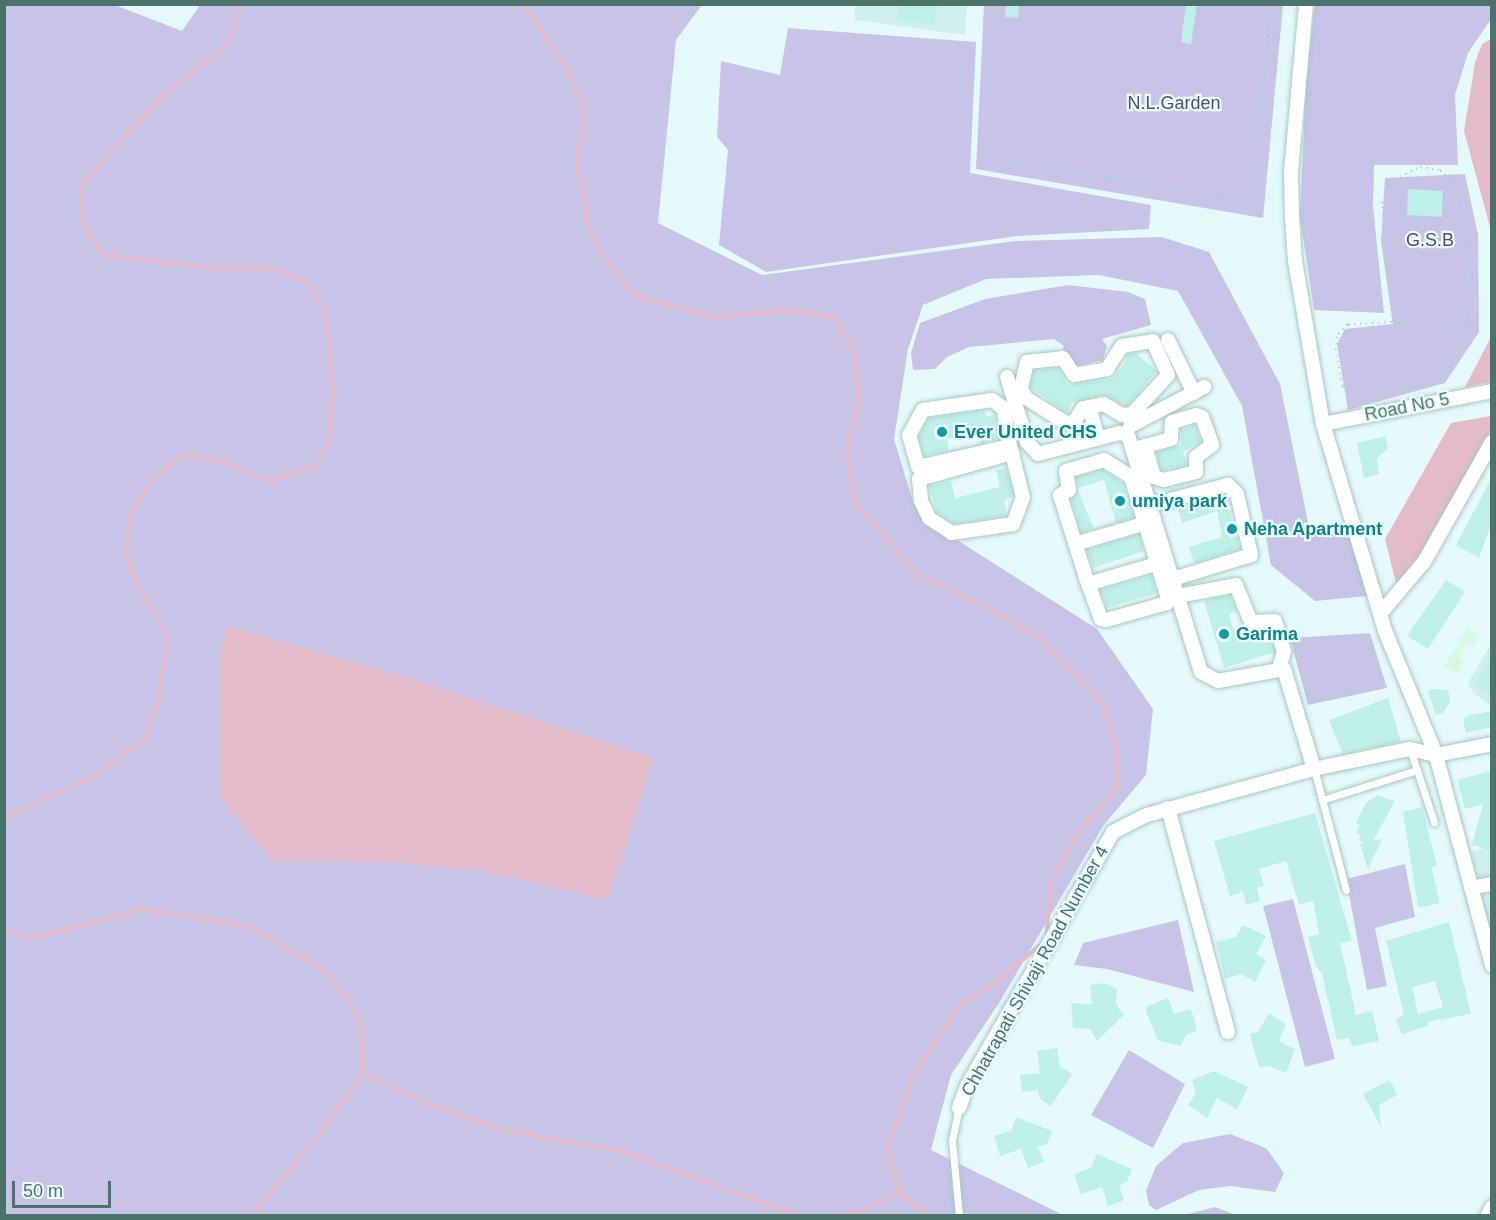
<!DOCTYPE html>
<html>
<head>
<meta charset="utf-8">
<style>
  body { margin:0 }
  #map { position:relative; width:1496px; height:1220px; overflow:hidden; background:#e5f9fb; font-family:Arial,sans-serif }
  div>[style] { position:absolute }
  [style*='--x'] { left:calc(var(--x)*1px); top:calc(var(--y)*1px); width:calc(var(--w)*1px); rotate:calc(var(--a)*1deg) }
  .residential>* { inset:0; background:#d1eeef }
  .medical>* { inset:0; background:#d9f8e4 }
  .green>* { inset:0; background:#c7c4e8 }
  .water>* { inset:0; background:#e4bbca }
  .stream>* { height:4px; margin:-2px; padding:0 2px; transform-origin:2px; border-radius:2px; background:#e4bbca }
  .building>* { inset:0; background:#beefe9 }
  .path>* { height:2px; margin-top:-1px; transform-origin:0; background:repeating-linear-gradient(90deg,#a1d4cd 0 1.5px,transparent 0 6px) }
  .roads { filter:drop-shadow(0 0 2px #a7c7c4) drop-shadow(0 0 2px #a7c7c4) }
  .service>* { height:7px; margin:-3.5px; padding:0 3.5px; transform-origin:3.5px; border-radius:3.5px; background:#fff }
  .minor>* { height:14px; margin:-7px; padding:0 7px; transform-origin:7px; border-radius:7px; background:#fff }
  .dots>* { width:16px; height:16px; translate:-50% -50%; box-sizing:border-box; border:3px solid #ebfdfe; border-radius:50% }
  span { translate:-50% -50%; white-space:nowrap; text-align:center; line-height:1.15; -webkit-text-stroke:4.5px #ebfdfe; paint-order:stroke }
  .park-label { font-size:18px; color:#544a83 }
  .street-label { font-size:18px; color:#4b736c }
  .culture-label { font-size:18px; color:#0d838f; font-weight:700 }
  .left { translate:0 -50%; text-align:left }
  .frame { position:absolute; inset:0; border:6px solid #4b736c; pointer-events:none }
  .scale { position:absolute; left:12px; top:1181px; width:99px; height:27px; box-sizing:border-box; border:3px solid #4b736c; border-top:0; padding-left:8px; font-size:18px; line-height:21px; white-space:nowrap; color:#4b736c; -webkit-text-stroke:4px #ebfdfe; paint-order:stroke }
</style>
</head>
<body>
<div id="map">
  <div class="residential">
    <i style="clip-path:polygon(855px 5px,967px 5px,965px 35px,855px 20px)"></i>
    <i style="clip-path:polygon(1491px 644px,1491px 706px,1473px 693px,1468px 683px)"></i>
    <i style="clip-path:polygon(1491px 846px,1491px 937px,1471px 852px)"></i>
  </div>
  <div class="medical">
    <i style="clip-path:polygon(1467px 627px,1481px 635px,1474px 647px,1468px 644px,1459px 659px,1464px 663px,1458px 674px,1444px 666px)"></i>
  </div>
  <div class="green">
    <i style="clip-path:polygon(18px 4px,115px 5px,182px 31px,200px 5px,702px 5px,676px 40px,658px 223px,762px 275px,1015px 241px,1162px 237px,1209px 252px,1280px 384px,1309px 527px,1348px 529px,1368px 596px,1315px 601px,1271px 565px,1242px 406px,1178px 291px,1099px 275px,986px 279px,923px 305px,908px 349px,894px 439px,914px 505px,946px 533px,1097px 629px,1153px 709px,1146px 775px,1103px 826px,999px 1003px,951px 1075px,931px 1150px,1063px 1215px,5px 1215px,4px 6px)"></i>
    <i style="clip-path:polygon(984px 5px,1283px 5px,1263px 218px,976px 169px)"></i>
    <i style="clip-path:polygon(1315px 5px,1491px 5px,1491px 19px,1468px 53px,1455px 95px,1458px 165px,1374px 165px,1373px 206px,1384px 313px,1314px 310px,1300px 216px,1306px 81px)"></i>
    <i style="clip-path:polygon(788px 28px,976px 42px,970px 173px,1151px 205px,1149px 229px,1017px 236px,766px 272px,719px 245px,728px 150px,717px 137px,721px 61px,780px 75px)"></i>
    <i style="clip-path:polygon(1465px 174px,1478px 235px,1479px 332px,1445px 383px,1348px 410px,1337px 344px,1345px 329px,1393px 324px,1381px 242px,1385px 178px)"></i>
    <i style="clip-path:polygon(1068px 285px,1128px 292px,1145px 299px,1151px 325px,1102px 339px,1107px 346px,1103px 360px,1066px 368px,1063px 345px,1054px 339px,969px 347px,947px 357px,935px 369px,913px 370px,911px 353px,920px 323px,985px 299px)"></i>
    <i style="clip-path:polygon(1370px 633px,1387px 688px,1308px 705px,1290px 638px)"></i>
    <i style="clip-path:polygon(1405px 864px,1415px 917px,1375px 928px,1387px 986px,1367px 990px,1346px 879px)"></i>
    <i style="clip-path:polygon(1293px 899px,1335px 1059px,1305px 1067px,1263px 906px)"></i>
    <i style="clip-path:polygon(1178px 920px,1194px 992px,1107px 969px,1074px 965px,1083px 943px)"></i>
    <i style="clip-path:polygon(1129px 1050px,1185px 1084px,1153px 1148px,1091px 1115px)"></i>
    <i style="clip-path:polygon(1230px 1134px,1266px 1148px,1284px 1173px,1275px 1192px,1230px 1186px,1199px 1190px,1156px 1210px,1149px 1205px,1146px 1191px,1156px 1166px,1183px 1143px)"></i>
    <i style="clip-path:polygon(1215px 1207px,1236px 1215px,1184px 1215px)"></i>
  </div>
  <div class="water">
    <i style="clip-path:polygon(1491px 39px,1491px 231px,1464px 131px,1475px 63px,1482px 44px)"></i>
    <i style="clip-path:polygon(1491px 337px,1491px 382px,1465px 387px,1469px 379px)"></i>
    <i style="clip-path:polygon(1491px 416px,1491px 431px,1421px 558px,1396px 583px,1385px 539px,1451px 423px)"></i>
    <i style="clip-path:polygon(228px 626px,400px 675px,654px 758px,608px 900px,487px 872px,395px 862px,272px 861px,220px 797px,220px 654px)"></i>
  </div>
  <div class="stream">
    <i style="--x:522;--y:4;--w:80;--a:55.1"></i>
    <i style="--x:568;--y:70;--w:44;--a:67.5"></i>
    <i style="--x:585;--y:111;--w:51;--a:99.1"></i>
    <i style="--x:577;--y:161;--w:65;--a:80.2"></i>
    <i style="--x:588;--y:225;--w:34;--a:64"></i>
    <i style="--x:603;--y:256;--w:51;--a:51.3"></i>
    <i style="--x:635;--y:296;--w:84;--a:14.5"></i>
    <i style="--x:716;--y:317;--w:71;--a:-5.6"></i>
    <i style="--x:787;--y:310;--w:48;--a:8.5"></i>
    <i style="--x:834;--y:317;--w:43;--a:61.1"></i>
    <i style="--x:855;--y:355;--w:45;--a:84.9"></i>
    <i style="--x:859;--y:400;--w:50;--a:103.8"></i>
    <i style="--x:847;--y:449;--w:54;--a:81.4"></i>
    <i style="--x:855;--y:502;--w:92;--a:49.9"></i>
    <i style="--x:914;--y:572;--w:76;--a:25.6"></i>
    <i style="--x:983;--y:605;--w:66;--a:30.8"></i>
    <i style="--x:1040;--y:639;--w:90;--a:45.5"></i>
    <i style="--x:1103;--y:703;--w:49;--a:73.4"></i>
    <i style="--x:1117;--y:750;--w:39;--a:91"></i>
    <i style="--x:1116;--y:789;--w:66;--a:130.7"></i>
    <i style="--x:1073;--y:839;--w:49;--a:116.6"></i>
    <i style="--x:1051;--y:883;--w:57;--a:95"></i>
    <i style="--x:1046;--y:940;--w:59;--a:139.8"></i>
    <i style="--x:1001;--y:978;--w:49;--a:146.6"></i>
    <i style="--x:960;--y:1005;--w:86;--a:124.1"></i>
    <i style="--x:912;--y:1076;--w:77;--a:108.9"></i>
    <i style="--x:887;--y:1149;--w:46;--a:73.5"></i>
    <i style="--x:4;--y:818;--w:100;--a:-24.8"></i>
    <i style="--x:95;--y:776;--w:63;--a:-37.2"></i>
    <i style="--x:145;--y:738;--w:49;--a:-72.3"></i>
    <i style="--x:160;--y:691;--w:56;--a:-82.9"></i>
    <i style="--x:167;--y:635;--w:57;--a:-122"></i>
    <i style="--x:137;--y:587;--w:38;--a:-108"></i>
    <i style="--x:125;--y:551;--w:39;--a:-80"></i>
    <i style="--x:132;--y:513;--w:41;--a:-59"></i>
    <i style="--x:153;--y:478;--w:40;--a:-37"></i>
    <i style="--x:185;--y:454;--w:47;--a:13.4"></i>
    <i style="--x:231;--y:465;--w:41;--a:22.8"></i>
    <i style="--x:269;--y:481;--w:47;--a:-17.3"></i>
    <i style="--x:314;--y:467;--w:28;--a:-60"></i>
    <i style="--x:328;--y:443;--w:47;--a:-83.9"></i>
    <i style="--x:333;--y:396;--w:81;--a:-94.9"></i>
    <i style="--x:326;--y:315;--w:39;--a:-120"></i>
    <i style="--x:306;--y:281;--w:39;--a:-161"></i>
    <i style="--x:269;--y:268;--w:55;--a:180"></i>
    <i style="--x:214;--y:268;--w:113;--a:-173.4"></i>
    <i style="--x:102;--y:255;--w:36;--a:-122"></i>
    <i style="--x:83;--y:225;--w:41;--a:-91.4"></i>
    <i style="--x:82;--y:184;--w:125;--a:-47.6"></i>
    <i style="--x:166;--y:92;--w:77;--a:-37.6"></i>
    <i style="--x:227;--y:45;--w:44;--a:-69.9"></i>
    <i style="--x:4;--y:930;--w:30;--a:15"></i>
    <i style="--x:33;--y:938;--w:113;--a:-14.9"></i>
    <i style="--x:142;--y:909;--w:107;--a:9.1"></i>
    <i style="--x:248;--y:926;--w:91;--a:30.5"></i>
    <i style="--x:326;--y:972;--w:37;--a:52"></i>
    <i style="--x:349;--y:1001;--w:34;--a:67"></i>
    <i style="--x:362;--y:1032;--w:41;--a:88.6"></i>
    <i style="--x:250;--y:1216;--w:104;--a:-49.7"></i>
    <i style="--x:317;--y:1137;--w:79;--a:-54.3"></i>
    <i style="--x:363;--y:1073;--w:71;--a:25.1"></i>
    <i style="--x:427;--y:1103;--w:80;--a:19.8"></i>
    <i style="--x:502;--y:1130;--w:121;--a:10"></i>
    <i style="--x:621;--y:1151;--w:190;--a:20"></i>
    <i style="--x:834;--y:1216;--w:25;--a:-11"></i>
    <i style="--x:859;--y:1211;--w:45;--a:-23.7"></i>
    <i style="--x:900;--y:1193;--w:36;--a:39"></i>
  </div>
  <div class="building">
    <i style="clip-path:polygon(899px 4px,937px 4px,935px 24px,897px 21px)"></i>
    <i style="clip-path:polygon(1006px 4px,1019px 4px,1018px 18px,1005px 17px)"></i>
    <i style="clip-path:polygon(1186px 4px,1197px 4px,1191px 44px,1181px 42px)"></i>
    <i style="clip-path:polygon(1408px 189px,1443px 191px,1442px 217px,1407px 215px)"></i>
    <i style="clip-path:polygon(1135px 353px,1157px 371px,1127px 406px,1102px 395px,1071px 403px,1068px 414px,1030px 387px,1034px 370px,1058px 368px,1068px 385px,1111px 379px,1124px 365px,1127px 354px)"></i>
    <i style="clip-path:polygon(985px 410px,986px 417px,995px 415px,1000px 439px,981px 443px,978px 431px,947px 439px,949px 450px,924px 456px,919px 436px,929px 418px)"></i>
    <i style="clip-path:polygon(1195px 425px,1201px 442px,1183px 452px,1187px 465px,1161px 470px,1156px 452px,1181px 445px,1181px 429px)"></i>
    <i style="clip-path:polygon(1385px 436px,1388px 448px,1377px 459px,1379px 474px,1364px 478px,1357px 443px)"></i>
    <i style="clip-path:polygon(1006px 468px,1014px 496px,1005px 500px,1006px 516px,954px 524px,936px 512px,929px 486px,951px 481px,955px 498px,1000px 487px,996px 470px)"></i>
    <i style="clip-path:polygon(1103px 470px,1123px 483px,1134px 517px,1116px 523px,1104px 480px,1078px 488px,1076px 477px)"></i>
    <i style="clip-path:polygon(1491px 479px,1491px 524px,1479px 558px,1456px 545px)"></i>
    <i style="clip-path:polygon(1078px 491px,1094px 529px,1081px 533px,1071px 499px)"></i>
    <i style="clip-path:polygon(1225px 495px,1240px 549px,1194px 563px,1189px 547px,1222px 537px,1217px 511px,1182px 523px,1177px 507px)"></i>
    <i style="clip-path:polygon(1139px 534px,1144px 551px,1093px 568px,1087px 550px)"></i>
    <i style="clip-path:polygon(1151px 575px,1157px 593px,1107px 608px,1100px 590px)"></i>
    <i style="clip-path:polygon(1446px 580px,1465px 592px,1428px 649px,1407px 636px)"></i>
    <i style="clip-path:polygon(1230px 595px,1237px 611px,1229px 614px,1236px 640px,1268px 630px,1275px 652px,1224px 668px,1204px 601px)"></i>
    <i style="clip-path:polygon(1491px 658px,1491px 695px,1475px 685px)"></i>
    <i style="clip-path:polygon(1434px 689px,1448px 690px,1450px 701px,1443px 713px,1436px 715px,1428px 691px)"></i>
    <i style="clip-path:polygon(1388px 698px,1401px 742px,1343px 754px,1329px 720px)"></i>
    <i style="clip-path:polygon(1491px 711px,1491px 727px,1466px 733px,1463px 720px,1467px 716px)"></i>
    <i style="clip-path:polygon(1491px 771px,1491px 850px,1472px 845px,1483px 804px,1465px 809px,1457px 780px)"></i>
    <i style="clip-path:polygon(1377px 795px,1395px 801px,1373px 841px,1382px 839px,1368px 869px,1360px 844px,1365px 843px,1359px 840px,1361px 835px,1356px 833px,1360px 825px,1356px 823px,1365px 804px)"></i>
    <i style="clip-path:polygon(1422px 807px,1437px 866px,1431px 867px,1440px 903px,1418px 908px,1403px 812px)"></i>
    <i style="clip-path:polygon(1315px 813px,1352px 941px,1340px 943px,1356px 1015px,1372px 1011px,1379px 1041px,1352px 1046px,1349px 1038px,1337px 1040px,1322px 974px,1315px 964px,1308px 937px,1319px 934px,1313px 901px,1299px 905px,1286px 861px,1259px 869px,1264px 886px,1257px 888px,1260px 901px,1246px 905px,1243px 892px,1230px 896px,1214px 841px)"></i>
    <i style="clip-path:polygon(evenodd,1449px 922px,1471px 1014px,1427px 1022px,1428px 1026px,1402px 1034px,1396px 1020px,1404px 1015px,1386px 941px,1449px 922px,1435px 981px,1443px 1007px,1418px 1014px,1412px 987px,1435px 981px)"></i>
    <i style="clip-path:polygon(1243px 925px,1266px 936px,1256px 954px,1266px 960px,1255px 982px,1241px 974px,1225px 979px,1216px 942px,1236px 937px)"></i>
    <i style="clip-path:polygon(1105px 983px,1117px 989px,1116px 1004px,1124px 1015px,1097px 1041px,1090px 1029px,1073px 1028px,1071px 1003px,1092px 1004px,1090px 985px)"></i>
    <i style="clip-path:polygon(1168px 998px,1174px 1014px,1190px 1009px,1194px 1017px,1197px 1031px,1186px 1035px,1181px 1046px,1158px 1040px,1146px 1012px,1146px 1007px)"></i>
    <i style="clip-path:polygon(1269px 1013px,1286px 1024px,1279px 1041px,1295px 1049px,1286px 1073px,1268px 1066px,1259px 1068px,1250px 1034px,1258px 1032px)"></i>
    <i style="clip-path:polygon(1057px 1048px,1060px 1066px,1072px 1074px,1051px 1106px,1040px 1099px,1038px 1090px,1022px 1092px,1020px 1075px,1040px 1073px,1037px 1051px)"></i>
    <i style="clip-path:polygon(1214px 1071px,1248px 1087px,1237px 1109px,1217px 1098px,1207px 1118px,1188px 1105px,1196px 1093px,1192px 1080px)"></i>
    <i style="clip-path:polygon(1390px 1080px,1397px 1095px,1379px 1105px,1381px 1127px,1363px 1094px)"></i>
    <i style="clip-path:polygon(1016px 1117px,1052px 1131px,1047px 1144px,1038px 1147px,1044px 1162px,1028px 1168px,1021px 1149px,1000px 1156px,994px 1136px,1011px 1131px)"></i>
    <i style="clip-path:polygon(1097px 1154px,1132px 1169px,1127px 1182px,1119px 1185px,1124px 1200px,1108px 1206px,1102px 1187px,1081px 1194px,1074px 1174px,1091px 1168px)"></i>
  </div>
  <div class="path">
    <i style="--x:994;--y:4;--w:153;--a:93"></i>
    <i style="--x:986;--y:157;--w:271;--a:10"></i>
    <i style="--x:1253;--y:204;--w:201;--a:-84.9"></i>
    <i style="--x:1420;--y:167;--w:20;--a:9"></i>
    <i style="--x:1440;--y:170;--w:18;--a:43"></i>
    <i style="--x:1453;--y:182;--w:61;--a:74.8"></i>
    <i style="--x:1469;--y:241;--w:31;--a:84"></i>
    <i style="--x:1472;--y:272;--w:24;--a:88"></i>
    <i style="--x:1473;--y:296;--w:32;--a:104"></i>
    <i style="--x:1465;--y:327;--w:48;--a:110.7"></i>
    <i style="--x:1448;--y:372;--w:19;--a:148"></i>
    <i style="--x:1432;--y:382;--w:38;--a:166"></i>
    <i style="--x:1395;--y:391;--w:41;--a:175.8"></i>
    <i style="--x:1354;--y:394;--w:14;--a:-146"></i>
    <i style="--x:1342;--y:386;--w:36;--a:-99"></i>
    <i style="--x:1336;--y:350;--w:16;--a:-83"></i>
    <i style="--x:1338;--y:334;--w:14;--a:-45"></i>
    <i style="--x:1348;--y:324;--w:44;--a:-2.6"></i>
    <i style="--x:1392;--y:322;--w:119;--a:-94.8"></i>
    <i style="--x:1382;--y:203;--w:22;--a:-72"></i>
    <i style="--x:1389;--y:182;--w:34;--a:-26"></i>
    <i style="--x:1393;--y:322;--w:72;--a:4"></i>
    <i style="--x:1368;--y:636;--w:51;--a:74.1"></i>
    <i style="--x:1382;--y:685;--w:75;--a:166.9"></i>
    <i style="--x:1309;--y:702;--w:63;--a:-103.8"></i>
    <i style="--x:1294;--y:641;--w:74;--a:-3.9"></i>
  </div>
  <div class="roads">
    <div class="service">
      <i style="--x:1410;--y:749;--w:77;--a:71.8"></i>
      <i style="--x:1314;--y:769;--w:125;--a:75.2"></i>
      <i style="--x:1322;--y:800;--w:100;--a:-17.5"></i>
      <i style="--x:959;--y:1216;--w:76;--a:-95.3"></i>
      <i style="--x:952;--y:1140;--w:33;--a:-78"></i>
    </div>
    <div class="minor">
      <i style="--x:1306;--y:4;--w:170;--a:95.1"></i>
      <i style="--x:1291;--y:173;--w:43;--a:88.7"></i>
      <i style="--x:1292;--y:216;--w:45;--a:86.2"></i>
      <i style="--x:1295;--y:261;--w:165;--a:80.3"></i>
      <i style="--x:1323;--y:424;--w:216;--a:73.3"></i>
      <i style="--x:1385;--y:631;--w:134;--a:67.6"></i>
      <i style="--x:1436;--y:755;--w:218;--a:75.1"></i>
      <i style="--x:1168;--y:340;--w:59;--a:63.9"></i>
      <i style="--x:1153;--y:341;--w:37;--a:66"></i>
      <i style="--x:1168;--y:375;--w:53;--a:132.7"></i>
      <i style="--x:1132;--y:414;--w:10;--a:174"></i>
      <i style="--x:1122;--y:415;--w:21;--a:-149"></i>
      <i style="--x:1104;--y:404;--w:21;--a:169"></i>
      <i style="--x:1083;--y:408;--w:17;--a:123"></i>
      <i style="--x:1074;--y:422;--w:8;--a:173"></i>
      <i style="--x:1066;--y:423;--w:47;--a:-148"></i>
      <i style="--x:1026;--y:398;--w:11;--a:-117"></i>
      <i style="--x:1021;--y:388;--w:27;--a:-77"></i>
      <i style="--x:1027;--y:362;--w:36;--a:-6"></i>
      <i style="--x:1063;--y:358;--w:20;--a:57"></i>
      <i style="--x:1074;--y:375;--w:34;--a:-10"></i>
      <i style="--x:1107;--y:369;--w:27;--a:-57"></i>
      <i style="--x:1122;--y:346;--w:31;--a:-9"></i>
      <i style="--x:1007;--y:377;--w:68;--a:72.9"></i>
      <i style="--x:1027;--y:442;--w:16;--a:47"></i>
      <i style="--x:1038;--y:454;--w:84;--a:-14.5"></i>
      <i style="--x:1119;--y:433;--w:9;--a:13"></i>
      <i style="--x:1128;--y:435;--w:248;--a:72.9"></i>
      <i style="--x:1201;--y:672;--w:19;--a:28"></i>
      <i style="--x:1218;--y:681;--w:67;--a:-10.3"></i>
      <i style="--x:1284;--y:669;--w:104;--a:73.3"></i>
      <i style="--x:1089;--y:407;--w:33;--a:74"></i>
      <i style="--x:1323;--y:424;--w:172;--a:-11"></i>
      <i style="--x:1130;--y:426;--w:84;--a:-27.8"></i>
      <i style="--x:1010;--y:446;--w:39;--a:-100"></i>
      <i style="--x:1003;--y:408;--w:14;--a:-144"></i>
      <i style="--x:992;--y:400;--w:70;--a:171.8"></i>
      <i style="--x:923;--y:410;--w:29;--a:119"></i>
      <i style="--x:909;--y:435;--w:33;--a:74"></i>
      <i style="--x:918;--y:467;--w:94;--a:-12.9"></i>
      <i style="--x:1010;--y:446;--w:53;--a:75.7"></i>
      <i style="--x:1023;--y:497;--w:29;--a:110"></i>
      <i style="--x:1013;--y:524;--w:62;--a:171.6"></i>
      <i style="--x:952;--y:533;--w:27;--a:-147"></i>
      <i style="--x:929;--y:518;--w:19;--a:-115"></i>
      <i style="--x:921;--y:501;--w:22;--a:-95"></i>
      <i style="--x:919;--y:479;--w:97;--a:-15.6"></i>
      <i style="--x:1134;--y:449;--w:11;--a:-15"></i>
      <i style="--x:1145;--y:446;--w:27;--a:-15"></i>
      <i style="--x:1171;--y:439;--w:17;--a:-87"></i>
      <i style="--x:1172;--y:422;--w:25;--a:-16"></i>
      <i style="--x:1196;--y:415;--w:6;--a:18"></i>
      <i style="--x:1202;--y:417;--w:30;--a:70"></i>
      <i style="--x:1212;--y:445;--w:20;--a:143"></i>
      <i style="--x:1196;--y:457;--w:15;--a:90"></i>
      <i style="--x:1196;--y:472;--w:33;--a:166"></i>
      <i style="--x:1164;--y:480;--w:10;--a:-163"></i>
      <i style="--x:1154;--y:477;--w:32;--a:-106"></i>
      <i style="--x:1104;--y:460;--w:32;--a:32"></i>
      <i style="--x:1131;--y:477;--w:127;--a:73.1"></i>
      <i style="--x:1168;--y:599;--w:4;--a:104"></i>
      <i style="--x:1167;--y:603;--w:63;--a:164.4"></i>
      <i style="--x:1106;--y:620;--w:5;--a:-169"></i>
      <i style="--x:1101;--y:619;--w:37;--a:-110"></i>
      <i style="--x:1088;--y:584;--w:93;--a:-107.5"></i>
      <i style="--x:1060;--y:495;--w:10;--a:-29"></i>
      <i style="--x:1069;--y:490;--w:19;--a:-99"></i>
      <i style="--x:1066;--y:471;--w:40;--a:-16"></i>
      <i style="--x:1151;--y:505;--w:80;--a:-14.6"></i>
      <i style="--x:1228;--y:485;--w:13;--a:45"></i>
      <i style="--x:1237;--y:494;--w:63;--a:77.1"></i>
      <i style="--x:1251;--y:555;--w:82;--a:162.9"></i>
      <i style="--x:1075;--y:544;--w:81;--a:-16.4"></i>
      <i style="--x:1088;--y:584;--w:81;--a:-16.4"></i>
      <i style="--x:1178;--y:596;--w:59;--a:-10.7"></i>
      <i style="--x:1236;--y:585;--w:40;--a:68"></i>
      <i style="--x:1251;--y:622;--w:24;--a:-2"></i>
      <i style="--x:1275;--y:621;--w:32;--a:74"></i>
      <i style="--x:1284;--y:652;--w:17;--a:107"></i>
      <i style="--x:1380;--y:614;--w:68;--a:-49.8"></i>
      <i style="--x:1424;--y:562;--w:138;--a:-60.5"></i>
      <i style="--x:1168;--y:808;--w:232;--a:75"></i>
      <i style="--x:1471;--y:888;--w:21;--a:-11"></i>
      <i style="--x:959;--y:1108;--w:23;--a:-70"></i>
      <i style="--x:967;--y:1086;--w:293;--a:-60.1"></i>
      <i style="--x:1113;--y:832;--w:38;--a:-27"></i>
      <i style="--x:1147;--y:815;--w:173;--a:-15.4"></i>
      <i style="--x:1314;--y:769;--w:98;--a:-11.8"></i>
      <i style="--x:1410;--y:749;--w:27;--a:13"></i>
      <i style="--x:1436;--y:755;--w:57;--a:-11.1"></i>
      <i style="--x:1488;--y:1215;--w:9;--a:-63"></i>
    </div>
  </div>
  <div class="dots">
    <i style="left:942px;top:432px;background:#0f9aa8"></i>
    <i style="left:1120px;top:501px;background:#0f9aa8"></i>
    <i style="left:1232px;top:529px;background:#0f9aa8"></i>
    <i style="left:1224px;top:634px;background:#0f9aa8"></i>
  </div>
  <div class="park-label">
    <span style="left:1174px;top:103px">N.L.Garden</span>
    <span style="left:1430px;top:240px">G.S.B</span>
  </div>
  <div class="street-label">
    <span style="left:1407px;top:407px;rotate:-11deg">Road No 5</span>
    <span style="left:1035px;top:971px;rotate:-61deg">Chhatrapati Shivaji Road Number 4</span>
  </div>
  <div class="culture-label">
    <span class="left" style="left:954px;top:432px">Ever United CHS</span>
    <span class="left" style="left:1132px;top:501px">umiya park</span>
    <span class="left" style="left:1244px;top:529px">Neha Apartment</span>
    <span class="left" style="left:1236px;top:634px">Garima</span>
  </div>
  <div class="frame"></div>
  <div class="scale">50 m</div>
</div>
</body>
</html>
